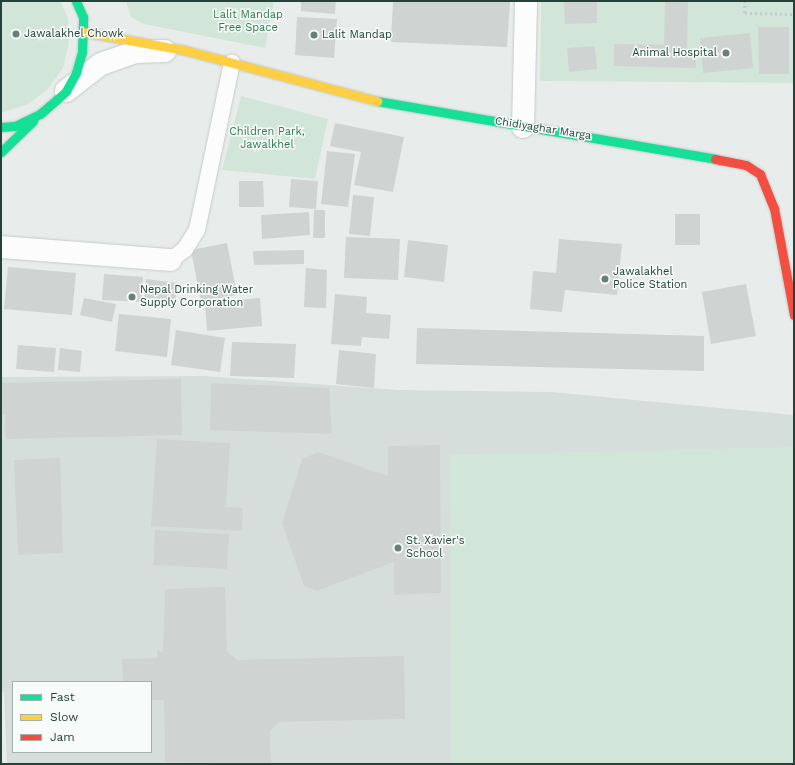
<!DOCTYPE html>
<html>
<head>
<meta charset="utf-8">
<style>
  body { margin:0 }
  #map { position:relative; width:795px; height:765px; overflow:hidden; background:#e8edeb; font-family:"Work Sans",sans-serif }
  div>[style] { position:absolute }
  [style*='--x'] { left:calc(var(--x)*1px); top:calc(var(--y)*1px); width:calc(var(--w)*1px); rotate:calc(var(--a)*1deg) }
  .built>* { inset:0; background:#d6dedb }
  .green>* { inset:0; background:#d1e6d8 }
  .building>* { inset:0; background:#cfd4d2 }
  .path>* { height:2.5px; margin-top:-1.25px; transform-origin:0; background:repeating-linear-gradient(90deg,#c3ccca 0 2px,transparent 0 5px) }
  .roads { filter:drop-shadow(0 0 1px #c5cac8) drop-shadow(0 0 1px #c5cac8) }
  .lane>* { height:16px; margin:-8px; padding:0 8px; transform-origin:8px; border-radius:8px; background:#fcfcfc }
  .street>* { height:22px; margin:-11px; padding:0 11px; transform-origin:11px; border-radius:11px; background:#fcfcfc }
  .fast>* { height:9px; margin:-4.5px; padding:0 4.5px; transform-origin:4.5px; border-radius:4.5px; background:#16e098 }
  .slow>* { height:9px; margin:-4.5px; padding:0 4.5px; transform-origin:4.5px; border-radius:4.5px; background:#ffcf43 }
  .jam>* { height:9px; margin:-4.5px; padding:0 4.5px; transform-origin:4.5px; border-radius:4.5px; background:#f24e42 }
  .dots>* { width:11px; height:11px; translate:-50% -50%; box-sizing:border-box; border:2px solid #f7fbf9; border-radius:50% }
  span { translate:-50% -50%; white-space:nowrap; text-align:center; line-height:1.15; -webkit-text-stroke:3px #f7fbf9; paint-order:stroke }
  .park-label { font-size:11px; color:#2d7a4b }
  .poi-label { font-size:11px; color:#24423a }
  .left { translate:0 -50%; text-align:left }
  .right { translate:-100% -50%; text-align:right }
  .street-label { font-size:11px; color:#24423a }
  .frame { position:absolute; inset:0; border:2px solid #24423a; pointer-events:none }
  .legend { position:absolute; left:12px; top:681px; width:140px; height:72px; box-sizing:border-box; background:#f7fbf9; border:1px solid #a3b1ad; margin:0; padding:5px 7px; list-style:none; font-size:12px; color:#24423a }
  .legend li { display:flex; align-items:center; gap:8px; height:20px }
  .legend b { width:20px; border:1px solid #a3b1ad }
</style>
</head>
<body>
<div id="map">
  <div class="built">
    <i style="clip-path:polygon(evenodd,204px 376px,399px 390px,551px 392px,794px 415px,794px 764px,7px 764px,4px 692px,1px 692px,1px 377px,204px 376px,13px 682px,151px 682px,151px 752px,13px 752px,13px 682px)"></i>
  </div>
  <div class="green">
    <i style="clip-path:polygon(1px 1px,60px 1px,68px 18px,69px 43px,63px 68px,48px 89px,28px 104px,4px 112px,1px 112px)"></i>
    <i style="clip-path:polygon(126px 1px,274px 1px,265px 48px,144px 24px,131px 17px)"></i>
    <i style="clip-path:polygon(541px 1px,794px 1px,794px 83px,540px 81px)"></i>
    <i style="clip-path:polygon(241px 96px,328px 119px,315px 179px,222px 170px)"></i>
    <i style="clip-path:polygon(794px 447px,794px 764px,451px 764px,450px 455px)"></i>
  </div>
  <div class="building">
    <i style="clip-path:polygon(301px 1px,336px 1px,335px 14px,301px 11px)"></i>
    <i style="clip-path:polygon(393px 1px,510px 1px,507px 47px,391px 42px)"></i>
    <i style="clip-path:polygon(564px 1px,597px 1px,597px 23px,565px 24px)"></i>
    <i style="clip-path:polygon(665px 1px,688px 1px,687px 51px,696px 50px,696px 68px,614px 66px,614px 44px,664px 45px)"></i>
    <i style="clip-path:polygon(297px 17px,337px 19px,334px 58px,295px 55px)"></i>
    <i style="clip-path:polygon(758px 27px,789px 27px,789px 74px,759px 74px)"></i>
    <i style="clip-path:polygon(750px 33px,753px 68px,703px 73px,700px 38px)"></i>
    <i style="clip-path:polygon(595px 46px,597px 69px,569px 72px,567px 48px)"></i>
    <i style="clip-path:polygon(335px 123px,404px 137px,393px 192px,354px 185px,361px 152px,330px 146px)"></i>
    <i style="clip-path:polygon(327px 151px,355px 154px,348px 207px,321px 204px)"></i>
    <i style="clip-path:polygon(291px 179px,318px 181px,316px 209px,289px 207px)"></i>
    <i style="clip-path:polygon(239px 181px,263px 181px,264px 207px,239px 207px)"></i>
    <i style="clip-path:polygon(353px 195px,374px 197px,370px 236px,349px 234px)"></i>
    <i style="clip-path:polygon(314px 210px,325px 210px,325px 238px,313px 238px)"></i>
    <i style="clip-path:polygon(309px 212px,310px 235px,262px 239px,261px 215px)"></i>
    <i style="clip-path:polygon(675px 214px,700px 214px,700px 245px,675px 245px)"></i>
    <i style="clip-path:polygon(346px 237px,400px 239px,398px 280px,344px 278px)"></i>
    <i style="clip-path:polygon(559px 239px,622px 244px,617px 295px,565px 290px,562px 312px,530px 309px,533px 271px,556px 273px)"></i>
    <i style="clip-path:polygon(408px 240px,448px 245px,444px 282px,404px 277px)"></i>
    <i style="clip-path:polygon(227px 243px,237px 295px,201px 302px,191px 250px)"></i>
    <i style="clip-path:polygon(304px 250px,304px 264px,254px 265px,253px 251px)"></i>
    <i style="clip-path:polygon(8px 267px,76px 273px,72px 315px,4px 309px)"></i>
    <i style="clip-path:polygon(306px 268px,327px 270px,326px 308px,304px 307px)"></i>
    <i style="clip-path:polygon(104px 274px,143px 277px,141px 302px,102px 300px)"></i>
    <i style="clip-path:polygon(146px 279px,178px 283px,174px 308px,143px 303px)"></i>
    <i style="clip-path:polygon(746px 284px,756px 336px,711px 344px,702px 292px)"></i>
    <i style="clip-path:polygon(335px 294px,367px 297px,366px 313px,391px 315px,389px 339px,362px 337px,361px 346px,331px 344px)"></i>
    <i style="clip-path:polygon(84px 298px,116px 304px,112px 322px,80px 315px)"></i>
    <i style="clip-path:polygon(260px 298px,262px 326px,207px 331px,205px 303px)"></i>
    <i style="clip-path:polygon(119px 314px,171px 319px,167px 357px,115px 351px)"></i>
    <i style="clip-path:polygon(417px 328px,704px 336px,704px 371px,416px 364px)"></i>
    <i style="clip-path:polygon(176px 330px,225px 338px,220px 372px,171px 365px)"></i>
    <i style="clip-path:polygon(232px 342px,296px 344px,294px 378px,230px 376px)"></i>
    <i style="clip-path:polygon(18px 345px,56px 348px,54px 372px,16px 369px)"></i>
    <i style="clip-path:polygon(60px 348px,82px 351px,80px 372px,58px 370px)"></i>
    <i style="clip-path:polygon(339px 350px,376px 354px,374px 388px,336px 384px)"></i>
    <i style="clip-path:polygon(181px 379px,182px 435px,6px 439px,5px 414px,1px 415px,1px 383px)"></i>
    <i style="clip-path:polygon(211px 383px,329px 388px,332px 434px,210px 430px)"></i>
    <i style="clip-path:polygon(157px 439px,230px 443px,226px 507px,243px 508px,242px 531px,151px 526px)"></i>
    <i style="clip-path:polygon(440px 445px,441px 593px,394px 595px,394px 562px,317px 591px,304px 586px,282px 523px,302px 459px,318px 452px,388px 476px,388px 446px)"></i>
    <i style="clip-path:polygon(60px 458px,63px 553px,18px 555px,14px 460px)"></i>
    <i style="clip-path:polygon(155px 530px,229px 534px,227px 569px,153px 565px)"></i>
    <i style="clip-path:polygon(225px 587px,227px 652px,238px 660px,404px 656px,405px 719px,279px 722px,270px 731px,271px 764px,165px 762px,164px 700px,151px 700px,151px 682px,123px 682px,122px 659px,157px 658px,157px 651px,163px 652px,165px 589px)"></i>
  </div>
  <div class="path">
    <i style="--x:745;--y:1;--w:12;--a:90"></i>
    <i style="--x:745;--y:13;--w:49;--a:1.2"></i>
  </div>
  <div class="roads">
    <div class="lane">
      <i style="--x:171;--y:260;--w:18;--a:-38"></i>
      <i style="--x:185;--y:249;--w:22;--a:-58"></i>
      <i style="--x:197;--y:230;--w:171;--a:-78.2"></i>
    </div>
    <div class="street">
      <i style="--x:66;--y:91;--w:44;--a:-37.6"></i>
      <i style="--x:101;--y:64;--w:37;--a:-19"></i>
      <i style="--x:136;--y:52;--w:29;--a:-2"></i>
      <i style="--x:523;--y:127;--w:126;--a:-88.6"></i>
      <i style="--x:1;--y:247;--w:170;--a:4.4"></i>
    </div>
    <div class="fast">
      <i style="--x:377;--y:101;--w:343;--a:9.7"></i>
      <i style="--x:1;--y:127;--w:14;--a:-4"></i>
      <i style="--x:15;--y:126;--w:28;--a:-26"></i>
      <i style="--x:40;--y:114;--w:35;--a:-41"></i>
      <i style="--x:66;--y:91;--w:21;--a:-61"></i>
      <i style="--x:76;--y:73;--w:22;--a:-74"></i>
      <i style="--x:82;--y:52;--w:35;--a:-88"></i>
      <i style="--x:83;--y:17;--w:17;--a:-114"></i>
      <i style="--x:1;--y:152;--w:45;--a:-44.1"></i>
    </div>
    <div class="slow">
      <i style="--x:84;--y:32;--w:102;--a:10.2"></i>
      <i style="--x:184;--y:50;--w:200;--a:14.8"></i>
    </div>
    <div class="jam">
      <i style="--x:715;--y:159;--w:32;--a:11"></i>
      <i style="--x:746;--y:165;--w:17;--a:33"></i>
      <i style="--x:760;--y:174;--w:37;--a:68"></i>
      <i style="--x:774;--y:208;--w:109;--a:79.4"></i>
    </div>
  </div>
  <div class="dots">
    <i style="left:16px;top:34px;background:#697e78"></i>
    <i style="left:314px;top:35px;background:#697e78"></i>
    <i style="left:726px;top:53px;background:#697e78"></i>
    <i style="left:605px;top:279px;background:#697e78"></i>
    <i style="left:132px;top:297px;background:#697e78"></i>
    <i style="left:398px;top:548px;background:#697e78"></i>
  </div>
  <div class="park-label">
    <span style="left:248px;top:22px">Lalit Mandap<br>Free Space</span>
    <span style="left:267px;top:139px">Children Park,<br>Jawalkhel</span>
  </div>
  <div class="poi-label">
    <span class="left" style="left:24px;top:34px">Jawalakhel Chowk</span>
    <span class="left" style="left:322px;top:35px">Lalit Mandap</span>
    <span class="right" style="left:717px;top:53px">Animal Hospital</span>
    <span class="left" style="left:613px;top:279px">Jawalakhel<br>Police Station</span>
    <span class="left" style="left:140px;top:297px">Nepal Drinking Water<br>Supply Corporation</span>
    <span class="left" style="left:406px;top:548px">St. Xavier's<br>School</span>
  </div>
  <div class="street-label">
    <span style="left:543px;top:129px;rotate:9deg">Chidiyaghar Marga</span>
  </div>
  <div class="frame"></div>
  <ul class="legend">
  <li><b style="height:5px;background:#16e098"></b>Fast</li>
  <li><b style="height:5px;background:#ffcf43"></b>Slow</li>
  <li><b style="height:5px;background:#f24e42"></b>Jam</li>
  </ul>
</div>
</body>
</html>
